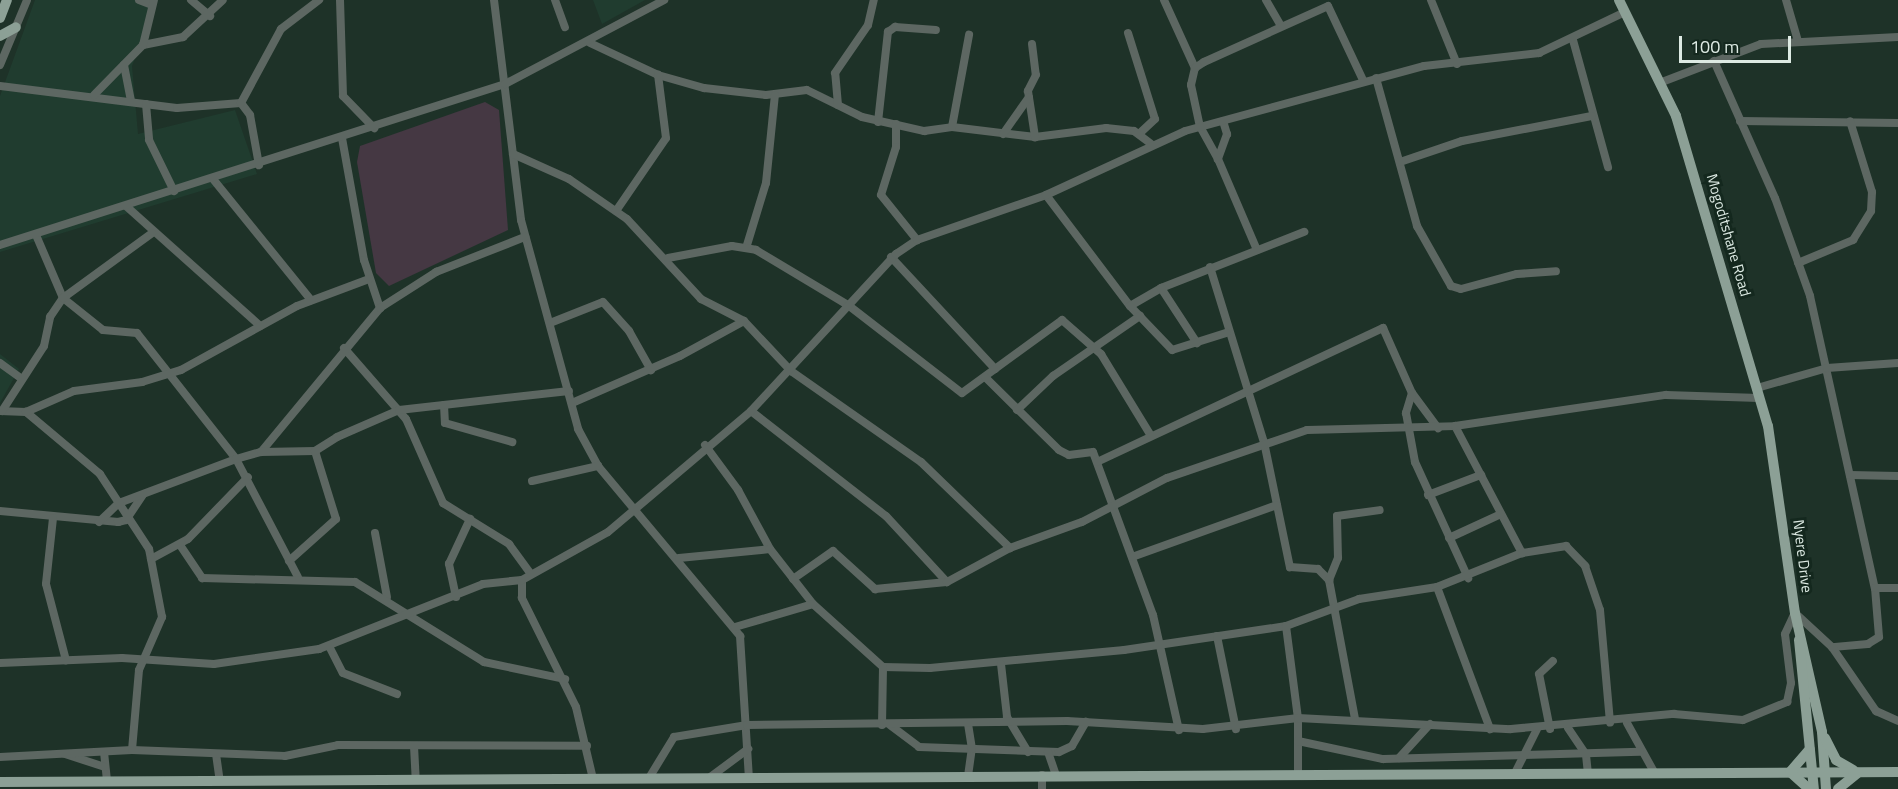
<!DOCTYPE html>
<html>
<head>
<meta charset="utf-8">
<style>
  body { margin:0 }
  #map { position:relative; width:1898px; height:789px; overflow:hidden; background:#1e3228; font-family:"Titillium Web",sans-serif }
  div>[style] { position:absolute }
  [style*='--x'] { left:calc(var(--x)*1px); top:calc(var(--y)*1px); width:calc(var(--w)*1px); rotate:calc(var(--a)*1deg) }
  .built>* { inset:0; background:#203c2f }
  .green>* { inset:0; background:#453843 }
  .minor>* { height:8px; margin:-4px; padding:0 4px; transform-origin:4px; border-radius:4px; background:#5d6762 }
  .major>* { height:10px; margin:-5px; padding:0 5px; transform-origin:5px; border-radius:5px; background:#8ca096 }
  span { translate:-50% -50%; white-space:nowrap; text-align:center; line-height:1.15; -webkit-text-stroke:6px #14281e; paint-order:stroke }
  .street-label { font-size:15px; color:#ddeae3 }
  .scale { position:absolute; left:1679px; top:36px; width:112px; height:27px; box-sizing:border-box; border:3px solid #ddeae3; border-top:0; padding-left:8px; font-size:18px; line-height:21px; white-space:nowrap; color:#ddeae3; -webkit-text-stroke:4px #14281e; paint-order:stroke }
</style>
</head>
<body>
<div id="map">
  <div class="built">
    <i style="clip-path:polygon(35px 0,158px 0,132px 66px,138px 134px,235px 110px,257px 174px,0 252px,0 96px)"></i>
    <i style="clip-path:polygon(593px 0,645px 0,602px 24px)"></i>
    <i style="clip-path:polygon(0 354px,19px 369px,0 403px)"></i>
  </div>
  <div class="green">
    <i style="clip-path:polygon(485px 102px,499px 110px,508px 230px,389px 286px,376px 273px,357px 162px,360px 146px)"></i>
  </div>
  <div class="minor">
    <i style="--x:139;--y:0;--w:14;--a:21"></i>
    <i style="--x:191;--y:0;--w:25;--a:40"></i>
    <i style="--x:340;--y:0;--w:96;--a:88.2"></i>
    <i style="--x:343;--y:96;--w:45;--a:45.9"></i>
    <i style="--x:494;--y:0;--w:222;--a:83"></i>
    <i style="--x:521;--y:220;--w:217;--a:74.7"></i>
    <i style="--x:578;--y:429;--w:42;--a:61.6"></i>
    <i style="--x:598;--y:466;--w:222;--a:50.1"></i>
    <i style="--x:740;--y:636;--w:142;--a:86.4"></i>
    <i style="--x:555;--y:0;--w:29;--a:70"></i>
    <i style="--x:1164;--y:0;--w:75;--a:65.5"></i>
    <i style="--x:1266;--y:0;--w:30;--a:60"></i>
    <i style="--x:1431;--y:0;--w:69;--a:67.9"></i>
    <i style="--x:1786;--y:0;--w:43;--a:73.7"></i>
    <i style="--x:1128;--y:33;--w:90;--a:72.6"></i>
    <i style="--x:1155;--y:119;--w:22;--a:137"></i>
    <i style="--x:1573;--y:40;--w:132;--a:74.6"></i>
    <i style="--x:590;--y:43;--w:75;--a:25.2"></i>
    <i style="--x:658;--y:75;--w:48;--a:15.8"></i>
    <i style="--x:704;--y:88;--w:62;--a:6.4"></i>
    <i style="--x:766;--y:95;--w:41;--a:-7"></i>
    <i style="--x:807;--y:90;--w:61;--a:26.1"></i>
    <i style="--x:862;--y:117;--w:64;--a:12.7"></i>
    <i style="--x:924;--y:131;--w:28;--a:-8"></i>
    <i style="--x:952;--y:127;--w:84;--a:6.9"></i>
    <i style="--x:1035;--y:137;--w:72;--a:-7.2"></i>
    <i style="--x:1106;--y:128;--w:28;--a:6"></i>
    <i style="--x:1134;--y:131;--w:21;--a:37"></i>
    <i style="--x:1032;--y:44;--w:31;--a:83"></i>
    <i style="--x:1036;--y:75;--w:18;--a:117"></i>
    <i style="--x:1028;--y:91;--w:47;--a:81.3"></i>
    <i style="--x:143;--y:45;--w:41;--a:-11.3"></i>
    <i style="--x:183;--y:37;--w:54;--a:-42.8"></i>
    <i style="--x:1714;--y:61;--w:150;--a:66"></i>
    <i style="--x:1775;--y:198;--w:104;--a:70.3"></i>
    <i style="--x:1810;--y:296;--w:299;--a:77.5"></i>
    <i style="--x:1875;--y:588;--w:49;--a:85.3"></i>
    <i style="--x:1879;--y:637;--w:13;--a:148"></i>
    <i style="--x:1868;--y:644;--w:36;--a:175"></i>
    <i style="--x:0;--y:65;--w:70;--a:-67.4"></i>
    <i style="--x:124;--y:65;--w:36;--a:79"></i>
    <i style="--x:1376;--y:78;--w:154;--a:74.5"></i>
    <i style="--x:1417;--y:226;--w:69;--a:60.5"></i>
    <i style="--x:1451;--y:286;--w:10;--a:17"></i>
    <i style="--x:1461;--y:289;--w:58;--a:-15"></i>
    <i style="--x:1517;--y:274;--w:39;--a:-4"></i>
    <i style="--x:1662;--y:82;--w:106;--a:-21"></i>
    <i style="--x:1761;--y:44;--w:137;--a:-2.9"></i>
    <i style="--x:0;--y:86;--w:178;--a:7.1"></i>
    <i style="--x:177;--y:108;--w:64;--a:-4.5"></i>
    <i style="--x:241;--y:103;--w:15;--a:53"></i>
    <i style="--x:250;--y:115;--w:51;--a:79.8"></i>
    <i style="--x:94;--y:95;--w:70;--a:-45.6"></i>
    <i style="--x:143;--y:45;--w:46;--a:-76.3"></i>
    <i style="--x:241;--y:103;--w:84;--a:-61.6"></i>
    <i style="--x:281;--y:29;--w:48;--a:-37.3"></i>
    <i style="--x:146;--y:104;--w:36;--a:85"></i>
    <i style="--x:149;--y:140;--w:57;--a:63.9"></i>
    <i style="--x:838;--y:105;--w:32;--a:-95"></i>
    <i style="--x:835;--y:73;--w:58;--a:-55.5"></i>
    <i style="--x:868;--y:25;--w:26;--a:-77"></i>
    <i style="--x:1223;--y:121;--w:14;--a:73"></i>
    <i style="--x:1227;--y:134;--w:27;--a:110"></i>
    <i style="--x:1218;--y:159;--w:99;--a:66.8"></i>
    <i style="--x:1740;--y:121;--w:158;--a:0.7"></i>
    <i style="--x:878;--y:122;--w:91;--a:-83.7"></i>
    <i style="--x:888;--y:32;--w:9;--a:-36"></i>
    <i style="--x:895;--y:27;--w:41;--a:4.2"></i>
    <i style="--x:896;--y:124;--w:23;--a:90"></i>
    <i style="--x:896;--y:147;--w:50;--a:107.4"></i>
    <i style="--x:881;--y:195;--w:58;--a:51.3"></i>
    <i style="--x:952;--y:127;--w:94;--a:-79.5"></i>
    <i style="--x:1003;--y:134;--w:45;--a:-54.9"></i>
    <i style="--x:342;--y:138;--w:124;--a:79.8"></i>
    <i style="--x:364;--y:260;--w:51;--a:71.6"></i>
    <i style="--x:513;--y:154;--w:61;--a:24.1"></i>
    <i style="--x:569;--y:179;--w:70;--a:34.6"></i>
    <i style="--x:627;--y:219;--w:109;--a:47.2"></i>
    <i style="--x:701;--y:299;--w:48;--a:27.1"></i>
    <i style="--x:744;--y:321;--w:69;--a:46.8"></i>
    <i style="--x:791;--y:371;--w:159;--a:35"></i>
    <i style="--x:921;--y:462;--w:124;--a:44"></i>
    <i style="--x:1218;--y:159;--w:37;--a:-119"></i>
    <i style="--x:1200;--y:127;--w:43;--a:-102.1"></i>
    <i style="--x:1191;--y:85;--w:17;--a:-77"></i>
    <i style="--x:1195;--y:68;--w:11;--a:-34"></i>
    <i style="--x:1204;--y:62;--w:136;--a:-24.3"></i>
    <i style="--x:1328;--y:6;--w:84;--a:64.7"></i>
    <i style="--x:1400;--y:162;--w:65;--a:-18.7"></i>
    <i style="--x:1462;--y:141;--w:132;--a:-10.9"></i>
    <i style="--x:213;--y:179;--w:156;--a:51"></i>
    <i style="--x:1046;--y:195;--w:139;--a:52.9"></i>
    <i style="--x:1130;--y:306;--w:36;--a:-30"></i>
    <i style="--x:1161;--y:288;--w:154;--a:-21.4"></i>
    <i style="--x:126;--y:206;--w:180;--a:41.8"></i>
    <i style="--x:616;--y:211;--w:88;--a:-55.6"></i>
    <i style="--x:666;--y:138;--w:64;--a:-97.2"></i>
    <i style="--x:36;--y:235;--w:69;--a:66.8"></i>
    <i style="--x:63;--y:298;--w:51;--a:38.7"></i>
    <i style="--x:103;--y:330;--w:34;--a:5"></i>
    <i style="--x:137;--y:333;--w:160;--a:51.8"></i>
    <i style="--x:236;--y:459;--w:133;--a:62.3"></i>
    <i style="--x:0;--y:245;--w:530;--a:-17.68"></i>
    <i style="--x:505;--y:84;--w:180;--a:-27.8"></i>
    <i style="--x:747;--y:245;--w:65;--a:-73"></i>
    <i style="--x:766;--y:183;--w:88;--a:-84.2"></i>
    <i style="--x:891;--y:257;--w:153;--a:47.1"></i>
    <i style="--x:668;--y:258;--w:65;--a:-10.6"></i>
    <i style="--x:732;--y:246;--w:24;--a:9"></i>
    <i style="--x:756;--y:250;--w:107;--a:30.9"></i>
    <i style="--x:848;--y:305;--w:144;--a:37.7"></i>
    <i style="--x:962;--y:393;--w:124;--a:-36.1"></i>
    <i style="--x:1062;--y:320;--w:52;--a:41.1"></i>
    <i style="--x:1101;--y:354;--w:96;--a:58.6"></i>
    <i style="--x:1798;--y:263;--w:60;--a:-22.7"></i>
    <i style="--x:1853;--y:240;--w:34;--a:-58"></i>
    <i style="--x:1871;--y:211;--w:19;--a:-87"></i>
    <i style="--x:1872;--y:192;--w:74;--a:-107.2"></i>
    <i style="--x:1210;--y:267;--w:183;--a:72.9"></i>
    <i style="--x:1264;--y:442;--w:128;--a:78.3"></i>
    <i style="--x:1290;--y:567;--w:28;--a:4"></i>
    <i style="--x:1318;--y:569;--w:16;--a:45"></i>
    <i style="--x:1329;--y:580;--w:141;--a:79.4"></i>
    <i style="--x:1161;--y:288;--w:66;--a:56.8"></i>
    <i style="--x:1130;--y:306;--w:61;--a:46.3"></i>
    <i style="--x:1172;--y:350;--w:57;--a:-17.5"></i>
    <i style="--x:550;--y:323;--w:57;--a:-21.6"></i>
    <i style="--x:603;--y:302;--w:39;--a:48"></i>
    <i style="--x:629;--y:331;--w:45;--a:60.6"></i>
    <i style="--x:344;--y:348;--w:94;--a:48.9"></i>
    <i style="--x:406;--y:419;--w:92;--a:66.2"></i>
    <i style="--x:443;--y:503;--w:78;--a:31.8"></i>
    <i style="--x:509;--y:544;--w:37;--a:54"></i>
    <i style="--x:0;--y:363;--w:27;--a:36"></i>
    <i style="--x:985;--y:377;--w:104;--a:44.6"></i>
    <i style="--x:1059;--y:450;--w:11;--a:27"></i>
    <i style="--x:1069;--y:455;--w:24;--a:-7"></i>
    <i style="--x:1093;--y:452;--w:174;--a:69.8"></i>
    <i style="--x:1153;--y:615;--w:118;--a:77.3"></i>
    <i style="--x:1757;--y:388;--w:73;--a:-15.9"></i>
    <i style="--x:1827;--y:368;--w:71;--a:-4"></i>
    <i style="--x:1412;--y:393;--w:44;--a:53.4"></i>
    <i style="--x:572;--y:403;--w:118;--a:-23.5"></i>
    <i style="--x:680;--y:356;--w:73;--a:-28.7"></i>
    <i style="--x:444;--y:405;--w:18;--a:87"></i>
    <i style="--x:445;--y:423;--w:70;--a:15.8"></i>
    <i style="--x:1017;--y:410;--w:50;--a:-43.4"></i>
    <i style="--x:1053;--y:376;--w:106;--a:-34.6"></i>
    <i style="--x:0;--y:411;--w:26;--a:2"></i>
    <i style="--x:2;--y:411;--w:77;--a:-57.1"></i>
    <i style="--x:44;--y:346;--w:30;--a:-78"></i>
    <i style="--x:50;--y:317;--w:23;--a:-56"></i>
    <i style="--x:63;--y:298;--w:110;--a:-36.1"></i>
    <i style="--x:751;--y:411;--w:171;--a:37.9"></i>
    <i style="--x:886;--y:516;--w:90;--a:47.3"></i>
    <i style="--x:1455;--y:426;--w:144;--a:62.2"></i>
    <i style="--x:705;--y:445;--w:56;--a:53.7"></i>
    <i style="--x:738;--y:490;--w:67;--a:61.5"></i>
    <i style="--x:261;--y:452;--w:187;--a:-50.4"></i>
    <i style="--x:380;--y:308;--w:67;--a:-32.7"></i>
    <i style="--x:436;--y:272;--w:96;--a:-21.5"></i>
    <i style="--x:1097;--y:462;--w:316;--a:-25.1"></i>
    <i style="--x:1383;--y:328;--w:71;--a:66"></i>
    <i style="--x:1412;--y:393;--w:21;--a:107"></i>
    <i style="--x:1406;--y:413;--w:50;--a:79.6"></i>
    <i style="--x:1415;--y:462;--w:128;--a:65.4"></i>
    <i style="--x:1850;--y:475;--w:48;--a:1.2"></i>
    <i style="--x:532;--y:481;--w:68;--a:-12.8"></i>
    <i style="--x:1428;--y:495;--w:57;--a:-20.7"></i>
    <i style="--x:0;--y:511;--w:119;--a:5.3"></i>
    <i style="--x:118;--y:522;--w:8;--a:-14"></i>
    <i style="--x:126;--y:520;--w:30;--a:-56"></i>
    <i style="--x:53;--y:518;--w:66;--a:96.1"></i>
    <i style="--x:46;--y:584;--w:79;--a:75.3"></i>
    <i style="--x:99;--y:522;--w:28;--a:-44"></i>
    <i style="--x:119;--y:503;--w:125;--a:-20.6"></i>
    <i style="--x:236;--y:459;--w:26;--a:-16"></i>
    <i style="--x:261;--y:452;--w:54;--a:-1.1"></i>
    <i style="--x:375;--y:533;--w:65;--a:79.4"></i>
    <i style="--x:1449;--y:538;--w:57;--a:-24.8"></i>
    <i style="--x:180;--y:545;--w:40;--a:56"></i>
    <i style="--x:202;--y:578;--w:153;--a:1.5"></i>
    <i style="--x:355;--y:582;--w:152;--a:31.8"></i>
    <i style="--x:484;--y:662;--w:83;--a:11.9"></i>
    <i style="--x:1132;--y:557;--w:154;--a:-19.7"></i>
    <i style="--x:679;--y:558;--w:91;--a:-5.6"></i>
    <i style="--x:770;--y:549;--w:70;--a:52"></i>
    <i style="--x:813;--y:604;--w:94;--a:42"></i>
    <i style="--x:883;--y:667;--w:47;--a:1.2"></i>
    <i style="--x:930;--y:668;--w:195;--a:-5.3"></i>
    <i style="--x:1124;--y:650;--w:164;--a:-8.4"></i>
    <i style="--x:1286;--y:626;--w:78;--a:-20.3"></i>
    <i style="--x:1359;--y:599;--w:79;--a:-8.7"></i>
    <i style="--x:1437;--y:587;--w:92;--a:-21.8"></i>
    <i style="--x:1522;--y:553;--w:45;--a:-9"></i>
    <i style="--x:1566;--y:546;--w:28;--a:46"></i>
    <i style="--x:1585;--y:566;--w:46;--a:71.2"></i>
    <i style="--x:1600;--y:610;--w:113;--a:84.9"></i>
    <i style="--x:151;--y:559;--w:42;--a:-28.4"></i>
    <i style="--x:188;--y:539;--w:86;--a:-45.9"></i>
    <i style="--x:289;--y:561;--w:63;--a:-41.8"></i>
    <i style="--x:336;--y:519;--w:71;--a:-107.2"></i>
    <i style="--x:315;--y:451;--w:26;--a:-32"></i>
    <i style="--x:337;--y:437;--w:68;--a:-23.5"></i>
    <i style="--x:399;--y:410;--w:171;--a:-6.4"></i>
    <i style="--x:793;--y:579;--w:49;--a:-35"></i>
    <i style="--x:833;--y:551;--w:57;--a:42.1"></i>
    <i style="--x:875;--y:589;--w:72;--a:-5.6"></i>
    <i style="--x:947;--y:582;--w:72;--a:-28.4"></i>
    <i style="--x:1010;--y:548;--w:77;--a:-19.9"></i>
    <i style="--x:1082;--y:522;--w:96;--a:-27.4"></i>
    <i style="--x:1167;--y:478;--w:148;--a:-18.9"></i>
    <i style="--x:1307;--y:430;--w:148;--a:-1.5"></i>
    <i style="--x:1455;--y:426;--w:213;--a:-8.4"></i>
    <i style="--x:1666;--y:395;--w:93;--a:1.8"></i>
    <i style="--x:1329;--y:580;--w:24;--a:-68"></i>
    <i style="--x:1338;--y:558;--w:42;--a:-91.4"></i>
    <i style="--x:1337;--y:516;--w:43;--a:-7.9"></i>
    <i style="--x:1437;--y:587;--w:152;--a:69.5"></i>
    <i style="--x:1875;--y:588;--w:23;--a:0"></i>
    <i style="--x:456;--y:597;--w:34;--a:-102"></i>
    <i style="--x:449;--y:564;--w:50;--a:-65"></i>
    <i style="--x:1286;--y:626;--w:93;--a:82.6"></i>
    <i style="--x:1298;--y:718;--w:56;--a:90"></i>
    <i style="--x:735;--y:627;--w:81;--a:-16.4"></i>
    <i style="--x:1217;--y:636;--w:95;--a:78.5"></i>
    <i style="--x:329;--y:646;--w:30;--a:63"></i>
    <i style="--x:343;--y:673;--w:58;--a:21.3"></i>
    <i style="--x:0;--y:663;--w:122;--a:-2.3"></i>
    <i style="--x:122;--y:658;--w:92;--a:3.7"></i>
    <i style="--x:214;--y:664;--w:106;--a:-8.1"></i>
    <i style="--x:319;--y:649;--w:176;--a:-21.6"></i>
    <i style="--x:483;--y:584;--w:39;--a:-6"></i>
    <i style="--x:1001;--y:664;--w:53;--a:83.5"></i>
    <i style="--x:1007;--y:717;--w:41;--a:59"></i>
    <i style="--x:1627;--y:723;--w:56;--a:61.1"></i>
    <i style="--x:882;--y:725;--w:58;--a:-89"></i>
    <i style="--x:890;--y:725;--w:36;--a:37"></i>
    <i style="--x:919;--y:747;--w:140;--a:2"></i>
    <i style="--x:1059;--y:752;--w:14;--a:-25"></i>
    <i style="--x:1072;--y:746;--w:28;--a:-60"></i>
    <i style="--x:1568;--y:728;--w:32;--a:56"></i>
    <i style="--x:1586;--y:755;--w:18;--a:84"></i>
    <i style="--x:1550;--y:729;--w:56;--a:-101.3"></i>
    <i style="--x:1539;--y:674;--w:19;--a:-43"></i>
    <i style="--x:1298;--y:741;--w:87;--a:12"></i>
    <i style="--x:1383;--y:759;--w:257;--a:-1.6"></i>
    <i style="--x:414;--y:746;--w:34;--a:87"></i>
    <i style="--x:132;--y:750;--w:80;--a:-85"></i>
    <i style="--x:139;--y:670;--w:58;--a:-66.5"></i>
    <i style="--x:162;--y:617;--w:69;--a:-100.8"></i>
    <i style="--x:149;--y:549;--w:90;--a:-123.2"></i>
    <i style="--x:100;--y:474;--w:97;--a:-140"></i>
    <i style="--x:26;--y:412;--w:52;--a:-23.6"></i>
    <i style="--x:74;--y:391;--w:69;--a:-7.5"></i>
    <i style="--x:142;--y:382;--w:41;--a:-17.1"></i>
    <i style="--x:181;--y:370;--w:132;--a:-28.9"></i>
    <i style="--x:297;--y:306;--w:77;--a:-20.6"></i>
    <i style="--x:104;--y:752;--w:30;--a:84"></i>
    <i style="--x:1048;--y:752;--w:24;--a:71"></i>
    <i style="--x:65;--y:754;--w:42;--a:18"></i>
    <i style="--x:216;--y:754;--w:27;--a:82"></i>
    <i style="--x:0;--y:757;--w:132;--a:-3"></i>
    <i style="--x:132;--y:750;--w:153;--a:2.2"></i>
    <i style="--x:285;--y:756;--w:54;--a:-11.7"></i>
    <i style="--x:338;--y:745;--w:249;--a:0.2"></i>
    <i style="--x:1399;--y:758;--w:46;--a:-47.6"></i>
    <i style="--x:1515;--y:773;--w:49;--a:-63.4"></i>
    <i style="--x:1042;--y:775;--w:14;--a:90"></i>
    <i style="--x:968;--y:776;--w:27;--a:-82"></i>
    <i style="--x:972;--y:749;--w:24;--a:-99"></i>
    <i style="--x:649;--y:778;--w:48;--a:-58.6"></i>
    <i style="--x:674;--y:737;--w:74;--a:-9.3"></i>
    <i style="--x:747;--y:725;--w:320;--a:-0.7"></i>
    <i style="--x:1067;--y:721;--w:136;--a:3.4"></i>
    <i style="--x:1203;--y:729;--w:96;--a:-6.6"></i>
    <i style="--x:1298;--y:718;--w:213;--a:3"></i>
    <i style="--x:1511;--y:729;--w:164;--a:-5.3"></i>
    <i style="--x:1674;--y:714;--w:69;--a:5"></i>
    <i style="--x:1743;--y:720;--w:48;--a:-22.2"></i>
    <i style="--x:1787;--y:702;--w:19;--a:-78"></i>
    <i style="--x:1791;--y:683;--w:49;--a:-97"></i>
    <i style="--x:1785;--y:634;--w:23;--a:-65"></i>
    <i style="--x:1795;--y:613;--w:50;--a:42.6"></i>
    <i style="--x:1832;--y:647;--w:78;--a:55.5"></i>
    <i style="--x:1876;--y:711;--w:24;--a:24"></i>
    <i style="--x:709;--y:778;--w:49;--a:-36.6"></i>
    <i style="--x:593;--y:779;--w:74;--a:-103.3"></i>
    <i style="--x:576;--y:707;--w:122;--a:-116.4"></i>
    <i style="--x:522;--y:598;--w:18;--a:-90"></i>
    <i style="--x:522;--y:580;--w:98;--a:-29.2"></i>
    <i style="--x:608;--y:532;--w:187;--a:-40.2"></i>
    <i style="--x:751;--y:411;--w:214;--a:-47.3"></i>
    <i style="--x:896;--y:254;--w:25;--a:-34"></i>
    <i style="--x:917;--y:240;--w:137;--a:-19.2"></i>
    <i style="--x:1046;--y:195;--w:153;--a:-24.7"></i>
    <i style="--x:1185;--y:131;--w:248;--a:-15.2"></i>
    <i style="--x:1424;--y:66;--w:116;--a:-6.4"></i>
    <i style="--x:1539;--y:53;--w:95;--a:-25.5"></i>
  </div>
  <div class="major">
    <i style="--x:1619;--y:0;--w:129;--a:63.8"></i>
    <i style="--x:1676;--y:116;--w:323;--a:73.5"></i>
    <i style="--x:1768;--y:426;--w:189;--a:81.8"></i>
    <i style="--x:1795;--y:613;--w:122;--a:77.2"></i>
    <i style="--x:1822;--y:732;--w:57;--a:86"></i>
    <i style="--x:0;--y:18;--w:19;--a:-69"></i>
    <i style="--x:0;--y:36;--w:18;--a:-29"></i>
    <i style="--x:1799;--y:640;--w:150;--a:84.3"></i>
    <i style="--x:1825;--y:738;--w:25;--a:63"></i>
    <i style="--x:1836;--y:760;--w:20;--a:30"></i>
    <i style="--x:0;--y:782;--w:1898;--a:-0.3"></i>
    <i style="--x:1809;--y:789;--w:25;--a:-138"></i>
    <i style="--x:1790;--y:772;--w:30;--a:-49"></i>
    <i style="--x:1838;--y:789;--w:26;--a:-39"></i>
  </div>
  <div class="street-label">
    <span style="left:1729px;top:235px;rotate:74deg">Mogoditshane Road</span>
    <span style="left:1803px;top:556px;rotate:83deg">Nyere Drive</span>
  </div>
  <div class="scale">100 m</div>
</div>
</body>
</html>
